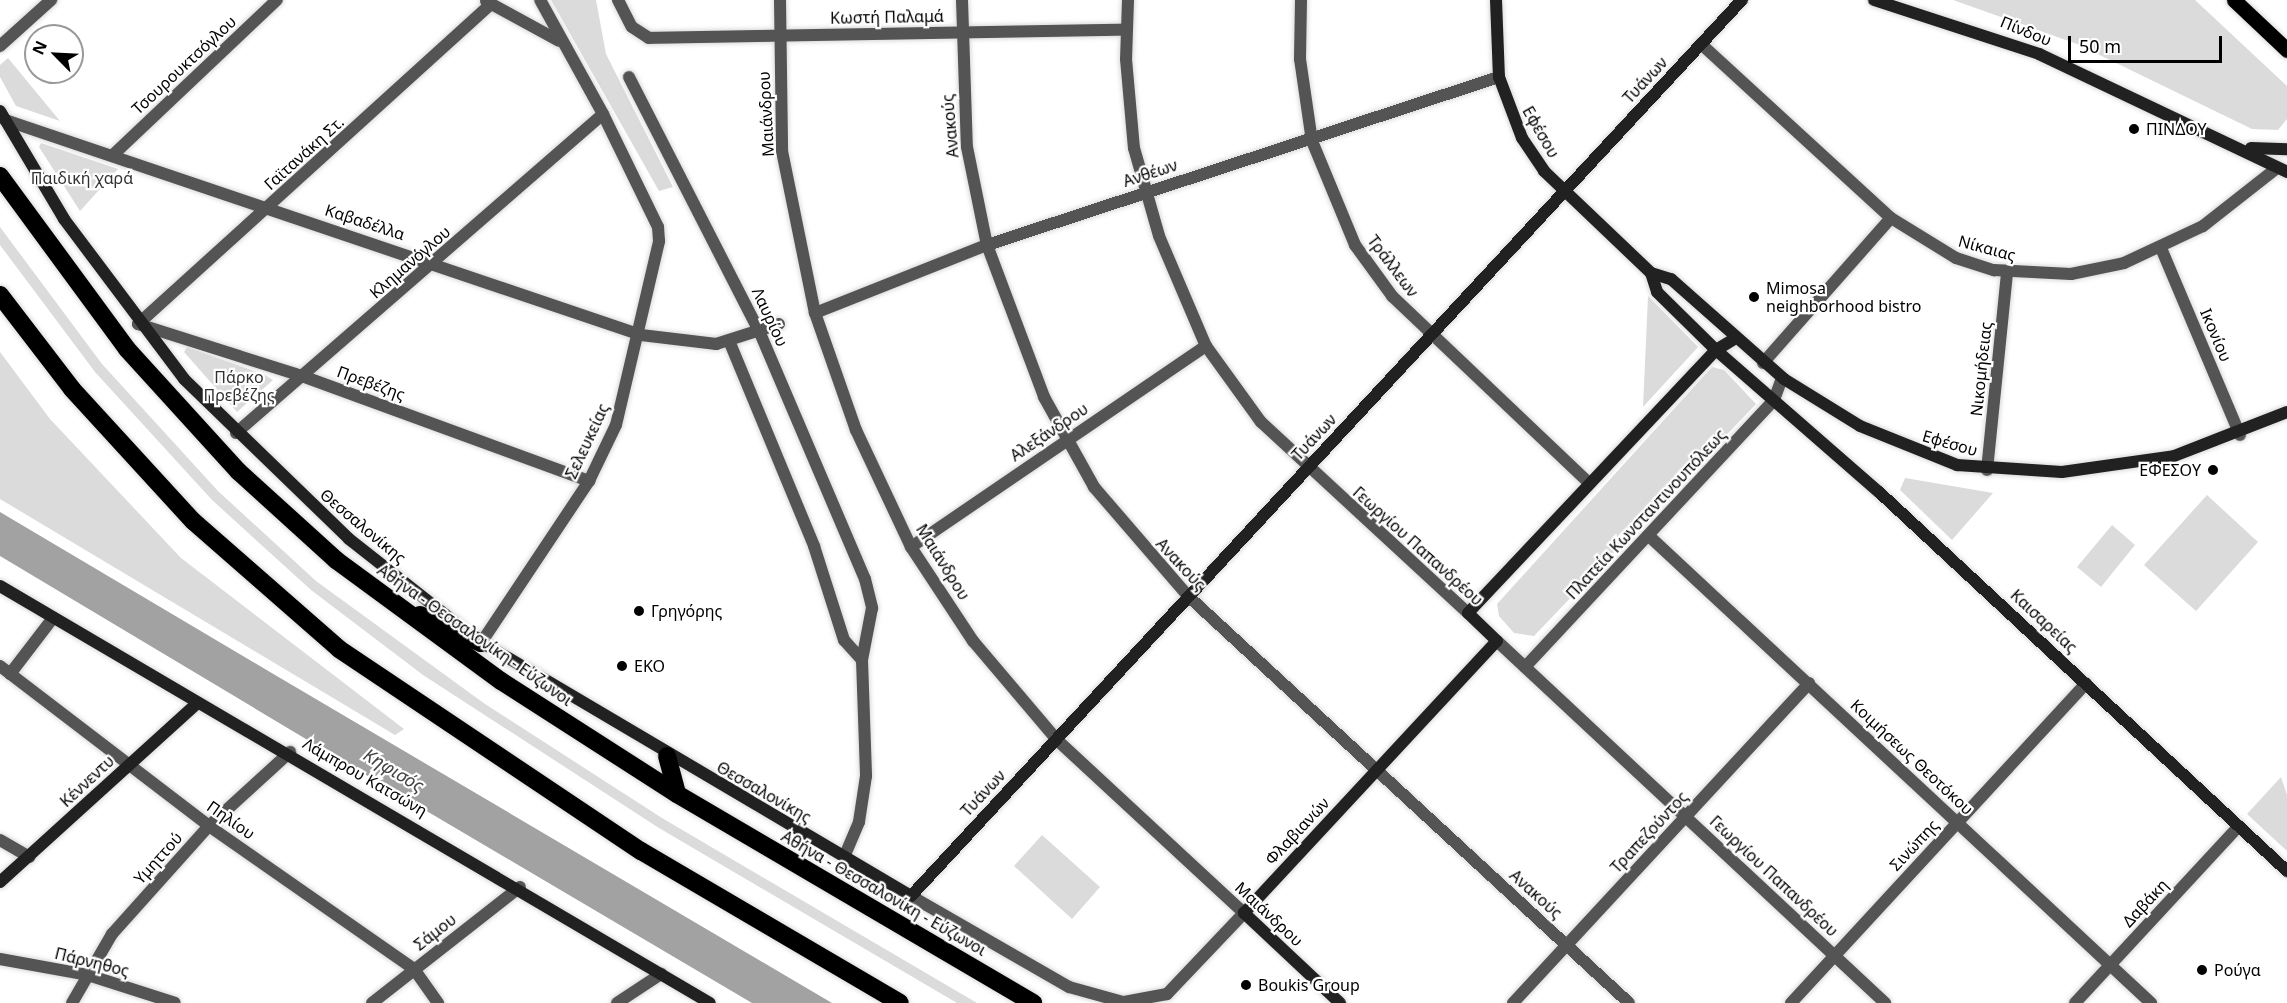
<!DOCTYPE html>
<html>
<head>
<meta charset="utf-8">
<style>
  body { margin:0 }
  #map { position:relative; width:2287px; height:1003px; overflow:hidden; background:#fff; font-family:"Noto Sans",sans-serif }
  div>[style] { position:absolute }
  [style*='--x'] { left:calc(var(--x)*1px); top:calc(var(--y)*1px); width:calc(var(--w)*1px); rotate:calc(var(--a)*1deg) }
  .green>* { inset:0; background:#dbdbdb }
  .water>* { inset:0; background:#a2a2a2 }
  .roads { filter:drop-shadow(0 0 2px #dbdbdb) drop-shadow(0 0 2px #dbdbdb) }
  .street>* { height:12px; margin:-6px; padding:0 6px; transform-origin:6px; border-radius:6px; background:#545454 }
  .secondary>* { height:12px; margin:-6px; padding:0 6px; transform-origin:6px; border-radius:6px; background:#212121 }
  .primary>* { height:15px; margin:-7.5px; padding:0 7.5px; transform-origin:7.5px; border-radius:7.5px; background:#000 }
  .highway>* { height:18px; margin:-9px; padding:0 9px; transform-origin:9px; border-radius:9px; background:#000 }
  .dots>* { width:16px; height:16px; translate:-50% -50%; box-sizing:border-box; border:3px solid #fff; border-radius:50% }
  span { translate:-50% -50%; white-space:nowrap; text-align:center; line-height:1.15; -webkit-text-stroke:4.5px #fff; paint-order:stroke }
  .street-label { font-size:16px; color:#000 }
  .poi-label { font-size:16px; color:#000 }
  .left { translate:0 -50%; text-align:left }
  .right { translate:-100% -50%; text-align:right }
  .park-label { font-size:16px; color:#323232 }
  .water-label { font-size:18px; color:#434343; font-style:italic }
  .north { position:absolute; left:24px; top:24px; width:60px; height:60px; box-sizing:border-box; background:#fff; border:2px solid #999; border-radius:50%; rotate:294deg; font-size:16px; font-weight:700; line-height:24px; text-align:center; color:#000 }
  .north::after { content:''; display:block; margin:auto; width:21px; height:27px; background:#000; clip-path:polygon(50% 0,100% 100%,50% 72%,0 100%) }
  .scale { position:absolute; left:2068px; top:36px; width:154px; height:27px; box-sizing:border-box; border:3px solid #000; border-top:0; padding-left:8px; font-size:18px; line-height:21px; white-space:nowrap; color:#000; -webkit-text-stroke:4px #fff; paint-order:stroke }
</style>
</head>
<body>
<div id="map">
  <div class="green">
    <i style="clip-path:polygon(551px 0,596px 0,606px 54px,673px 187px,659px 191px)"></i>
    <i style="clip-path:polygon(1953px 0,2195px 0,2287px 86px,2287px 119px,2278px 130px,2252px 129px,2077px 44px)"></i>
    <i style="clip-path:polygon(8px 58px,60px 121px,16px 106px,0 77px,0 65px)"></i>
    <i style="clip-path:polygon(41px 143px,118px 169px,80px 211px,39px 147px)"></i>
    <i style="clip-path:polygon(0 227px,102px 364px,218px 491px,316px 581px,485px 704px,662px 818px,977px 1003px,957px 1003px,659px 828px,423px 675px,311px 590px,212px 500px,95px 372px,0 245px)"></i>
    <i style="clip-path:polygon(1648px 296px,1698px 347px,1643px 407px)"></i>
    <i style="clip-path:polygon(187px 347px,265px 375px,273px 380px,237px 412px,184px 352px)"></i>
    <i style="clip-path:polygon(0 352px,50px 419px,181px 558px,404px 729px,395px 735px,0 499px)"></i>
    <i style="clip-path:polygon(1712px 367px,1724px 370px,1756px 404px,1534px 636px,1514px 633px,1499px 616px,1497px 604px)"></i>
    <i style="clip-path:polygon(1905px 478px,1993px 493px,1952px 540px,1900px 490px)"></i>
    <i style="clip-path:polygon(2207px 495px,2258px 542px,2196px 611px,2144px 565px)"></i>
    <i style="clip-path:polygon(2112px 525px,2135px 545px,2101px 587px,2077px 567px)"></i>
    <i style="clip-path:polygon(2281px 777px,2287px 795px,2287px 851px,2247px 814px)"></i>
    <i style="clip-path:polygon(1042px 835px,1100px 887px,1072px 919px,1014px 866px)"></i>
  </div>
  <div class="water">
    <i style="clip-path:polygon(0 512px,270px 672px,832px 1003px,752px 1003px,413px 803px,0 556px)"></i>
  </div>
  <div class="roads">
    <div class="street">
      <i style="--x:618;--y:0;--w:30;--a:63"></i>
      <i style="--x:632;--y:27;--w:20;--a:33"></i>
      <i style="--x:649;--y:38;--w:477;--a:-1"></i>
      <i style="--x:780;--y:0;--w:151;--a:89.2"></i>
      <i style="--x:782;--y:151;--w:165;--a:78.5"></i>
      <i style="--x:815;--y:313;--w:124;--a:70.7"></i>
      <i style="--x:856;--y:430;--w:129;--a:64.8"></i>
      <i style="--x:911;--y:547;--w:113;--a:56.6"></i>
      <i style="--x:973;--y:641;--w:128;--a:49.7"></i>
      <i style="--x:1056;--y:739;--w:256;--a:42.8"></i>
      <i style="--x:1244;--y:913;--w:112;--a:133.5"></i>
      <i style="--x:1167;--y:994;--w:45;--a:169.7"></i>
      <i style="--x:1123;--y:1002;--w:56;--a:-164.5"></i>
      <i style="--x:1069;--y:987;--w:182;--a:-150.1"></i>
      <i style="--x:962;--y:0;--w:147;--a:88.1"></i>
      <i style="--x:967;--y:147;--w:100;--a:78.5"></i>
      <i style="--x:987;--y:245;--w:162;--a:69.4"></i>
      <i style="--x:1044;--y:397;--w:103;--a:60.9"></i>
      <i style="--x:1094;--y:487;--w:144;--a:49.2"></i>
      <i style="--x:1188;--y:596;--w:600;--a:42.7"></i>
      <i style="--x:1128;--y:0;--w:59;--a:91.9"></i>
      <i style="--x:1126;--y:59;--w:89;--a:84.9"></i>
      <i style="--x:1134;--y:148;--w:91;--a:74.1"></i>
      <i style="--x:1159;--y:236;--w:120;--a:66.9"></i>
      <i style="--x:1206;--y:346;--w:94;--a:54.1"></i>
      <i style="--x:1261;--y:422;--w:282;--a:42.7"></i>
      <i style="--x:1301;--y:0;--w:59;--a:91"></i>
      <i style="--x:1300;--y:59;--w:83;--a:81.7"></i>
      <i style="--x:1312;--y:141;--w:113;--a:67.5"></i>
      <i style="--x:1355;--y:245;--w:63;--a:54"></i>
      <i style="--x:1392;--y:296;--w:270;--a:43.5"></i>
      <i style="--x:486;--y:1;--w:83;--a:28.7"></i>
      <i style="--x:1701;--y:44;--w:258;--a:42.5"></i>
      <i style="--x:1891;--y:218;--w:76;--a:31.6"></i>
      <i style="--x:1956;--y:258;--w:40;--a:18"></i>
      <i style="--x:1994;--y:270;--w:77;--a:3"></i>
      <i style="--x:2071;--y:274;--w:54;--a:-11.7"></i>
      <i style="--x:2124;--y:263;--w:87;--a:-25.1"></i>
      <i style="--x:2203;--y:226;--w:94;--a:-38.1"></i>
      <i style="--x:0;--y:46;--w:69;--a:-42"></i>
      <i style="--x:629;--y:77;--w:288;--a:62.9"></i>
      <i style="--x:760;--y:333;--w:267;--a:66.9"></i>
      <i style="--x:865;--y:579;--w:30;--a:76"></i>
      <i style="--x:872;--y:608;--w:53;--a:100.9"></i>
      <i style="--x:862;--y:660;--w:116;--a:88"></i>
      <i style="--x:866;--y:776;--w:47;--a:98.7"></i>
      <i style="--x:859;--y:822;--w:38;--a:113"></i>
      <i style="--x:5;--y:120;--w:671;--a:18.68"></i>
      <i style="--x:641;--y:335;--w:76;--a:6.8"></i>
      <i style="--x:716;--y:344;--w:66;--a:-17.6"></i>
      <i style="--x:114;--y:154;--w:224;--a:-43.4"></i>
      <i style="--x:2161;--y:248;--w:203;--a:67.1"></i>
      <i style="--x:815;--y:313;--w:185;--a:-21.6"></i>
      <i style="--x:987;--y:245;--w:539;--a:-18.17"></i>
      <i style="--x:138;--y:324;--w:172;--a:17.6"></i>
      <i style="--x:302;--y:376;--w:306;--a:20.1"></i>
      <i style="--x:138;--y:324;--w:476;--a:-42.2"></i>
      <i style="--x:730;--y:343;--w:220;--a:67.5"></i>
      <i style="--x:814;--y:546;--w:99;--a:72.3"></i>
      <i style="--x:844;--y:640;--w:27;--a:48"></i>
      <i style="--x:1763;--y:363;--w:193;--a:-48.6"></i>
      <i style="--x:236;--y:433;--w:486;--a:-41"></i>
      <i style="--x:1987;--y:470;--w:199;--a:-84.2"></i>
      <i style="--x:1649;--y:536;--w:686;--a:42.93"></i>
      <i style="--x:911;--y:547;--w:357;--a:-34.3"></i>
      <i style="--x:1497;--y:641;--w:531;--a:43.01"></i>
      <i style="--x:481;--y:643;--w:195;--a:-56.3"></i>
      <i style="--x:589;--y:481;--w:62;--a:-64.3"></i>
      <i style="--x:616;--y:425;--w:189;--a:-76.8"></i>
      <i style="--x:659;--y:241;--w:14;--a:-94"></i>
      <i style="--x:658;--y:227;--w:126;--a:-116"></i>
      <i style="--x:603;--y:114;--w:130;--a:-118.9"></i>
      <i style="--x:0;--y:666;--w:263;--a:37.4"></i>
      <i style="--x:209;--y:826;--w:250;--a:34.9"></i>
      <i style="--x:414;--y:969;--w:42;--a:54.8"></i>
      <i style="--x:1525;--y:667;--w:365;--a:-47"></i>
      <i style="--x:1774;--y:400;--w:23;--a:-70"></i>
      <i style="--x:10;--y:674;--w:71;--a:-52.5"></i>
      <i style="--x:0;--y:840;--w:34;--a:30"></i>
      <i style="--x:0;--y:959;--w:89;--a:10.3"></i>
      <i style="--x:88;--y:975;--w:91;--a:17.8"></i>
      <i style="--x:72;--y:1003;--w:80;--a:-59.9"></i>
      <i style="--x:112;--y:934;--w:145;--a:-48.1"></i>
      <i style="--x:209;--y:826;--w:110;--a:-42.4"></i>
      <i style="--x:372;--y:1003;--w:188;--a:-38.1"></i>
      <i style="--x:617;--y:1003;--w:53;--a:-33.4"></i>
      <i style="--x:1513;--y:1003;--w:436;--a:-47.2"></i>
      <i style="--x:1791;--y:1003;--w:435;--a:-47.3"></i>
      <i style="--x:2075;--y:1003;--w:241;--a:-47.2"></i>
    </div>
    <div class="secondary">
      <i style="--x:1496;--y:0;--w:77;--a:87.8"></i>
      <i style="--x:1499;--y:77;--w:65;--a:69.3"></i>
      <i style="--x:1522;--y:138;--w:40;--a:56"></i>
      <i style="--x:1544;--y:171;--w:148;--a:43.6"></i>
      <i style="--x:1651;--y:273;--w:21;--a:17"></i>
      <i style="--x:1671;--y:279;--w:151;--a:41.5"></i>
      <i style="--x:1784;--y:379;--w:89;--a:31.7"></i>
      <i style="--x:1860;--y:426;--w:105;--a:21.9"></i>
      <i style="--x:1957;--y:465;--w:105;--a:3.8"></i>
      <i style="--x:2062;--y:472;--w:113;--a:-8.1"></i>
      <i style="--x:2174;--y:456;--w:121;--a:-21.3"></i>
      <i style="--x:1874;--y:0;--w:174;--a:18.1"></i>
      <i style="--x:2039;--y:54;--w:275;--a:25.4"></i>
      <i style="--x:0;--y:111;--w:126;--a:59.3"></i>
      <i style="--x:64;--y:219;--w:200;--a:53.1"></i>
      <i style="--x:184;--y:379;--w:230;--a:44.1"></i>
      <i style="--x:349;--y:539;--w:144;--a:38.2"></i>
      <i style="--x:2251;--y:148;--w:36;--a:2"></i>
      <i style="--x:1651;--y:273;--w:20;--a:72"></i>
      <i style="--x:1657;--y:292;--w:83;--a:44.5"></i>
      <i style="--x:1716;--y:350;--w:216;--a:41.1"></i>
      <i style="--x:1879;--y:492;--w:557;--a:42.89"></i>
      <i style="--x:0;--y:586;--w:823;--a:30.43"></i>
      <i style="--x:476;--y:639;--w:505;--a:30.57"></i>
      <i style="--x:911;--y:896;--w:1222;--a:-47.16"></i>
      <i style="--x:0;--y:882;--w:265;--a:-42.2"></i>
      <i style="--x:1340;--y:1003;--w:132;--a:-136.8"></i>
      <i style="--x:1244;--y:913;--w:371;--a:-47.1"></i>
      <i style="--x:1497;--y:641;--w:40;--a:-136"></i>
      <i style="--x:1468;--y:613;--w:361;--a:-46.7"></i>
      <i style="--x:1716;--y:350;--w:21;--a:-31"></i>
    </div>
    <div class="primary">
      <i style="--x:2234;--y:0;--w:73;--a:43.3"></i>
    </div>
    <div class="highway">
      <i style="--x:0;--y:176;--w:215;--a:53.7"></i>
      <i style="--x:127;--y:349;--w:166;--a:47.7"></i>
      <i style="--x:239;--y:472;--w:131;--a:42.2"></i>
      <i style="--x:336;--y:560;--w:205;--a:36.3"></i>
      <i style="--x:501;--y:681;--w:209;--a:32.7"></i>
      <i style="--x:677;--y:794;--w:413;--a:30.4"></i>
      <i style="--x:0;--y:295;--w:118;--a:52.5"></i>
      <i style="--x:72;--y:389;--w:179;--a:47.5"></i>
      <i style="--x:193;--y:521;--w:194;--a:41.2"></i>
      <i style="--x:339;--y:649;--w:363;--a:33.8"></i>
      <i style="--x:641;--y:851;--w:300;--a:30.4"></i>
      <i style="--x:420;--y:615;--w:67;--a:24.7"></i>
      <i style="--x:667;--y:756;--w:39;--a:75"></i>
    </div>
  </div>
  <div class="dots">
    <i style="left:2134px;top:129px;background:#000"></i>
    <i style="left:1754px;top:297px;background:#000"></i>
    <i style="left:2213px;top:470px;background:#000"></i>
    <i style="left:639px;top:611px;background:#000"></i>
    <i style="left:622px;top:666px;background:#000"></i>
    <i style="left:2202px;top:970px;background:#000"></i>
    <i style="left:1246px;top:985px;background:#000"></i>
  </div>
  <div class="street-label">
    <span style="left:887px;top:17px;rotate:-1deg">Κωστή Παλαμά</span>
    <span style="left:2026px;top:31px;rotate:22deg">Πίνδου</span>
    <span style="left:184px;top:65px;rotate:-43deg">Τσουρουκτσόγλου</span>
    <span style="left:1645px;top:80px;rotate:-47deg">Τυάνων</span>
    <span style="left:766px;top:114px;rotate:-93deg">Μαιάνδρου</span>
    <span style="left:950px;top:126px;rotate:-95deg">Ανακούς</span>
    <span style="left:1541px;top:132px;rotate:60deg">Εφέσου</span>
    <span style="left:304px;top:153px;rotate:-42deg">Γαϊτανάκη Στ.</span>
    <span style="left:1150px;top:173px;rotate:-18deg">Ανθέων</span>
    <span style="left:365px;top:222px;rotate:18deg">Καβαδέλλα</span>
    <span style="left:1987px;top:248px;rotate:15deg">Νίκαιας</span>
    <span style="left:410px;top:262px;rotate:-41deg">Κλημανόγλου</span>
    <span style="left:1393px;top:266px;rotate:53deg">Τράλλεων</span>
    <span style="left:770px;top:317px;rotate:65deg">Λαυρίου</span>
    <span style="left:2216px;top:335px;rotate:67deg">Ικονίου</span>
    <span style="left:1981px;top:369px;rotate:-84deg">Νικομήδειας</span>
    <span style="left:371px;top:383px;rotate:20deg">Πρεβέζης</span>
    <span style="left:1049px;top:432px;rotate:-34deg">Αλεξάνδρου</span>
    <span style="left:1314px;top:437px;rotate:-47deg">Τυάνων</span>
    <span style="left:587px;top:441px;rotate:-65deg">Σελευκείας</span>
    <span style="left:1950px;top:443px;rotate:16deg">Εφέσου</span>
    <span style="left:1646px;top:514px;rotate:-47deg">Πλατεία Κωνσταντινουπόλεως</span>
    <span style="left:363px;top:526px;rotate:40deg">Θεσσαλονίκης</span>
    <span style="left:1418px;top:546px;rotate:42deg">Γεωργίου Παπανδρέου</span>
    <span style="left:943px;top:562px;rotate:58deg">Μαιάνδρου</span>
    <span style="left:1181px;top:564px;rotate:47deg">Ανακούς</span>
    <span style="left:2044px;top:621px;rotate:43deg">Καισαρείας</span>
    <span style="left:475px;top:635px;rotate:35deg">Αθήνα - Θεσσαλονίκη - Εύζωνοι</span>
    <span style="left:1912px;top:757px;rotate:43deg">Κοιμήσεως Θεοτόκου</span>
    <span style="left:365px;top:777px;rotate:30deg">Λάμπρου Κατσώνη</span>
    <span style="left:87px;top:781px;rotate:-43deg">Κέννεντυ</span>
    <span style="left:764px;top:792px;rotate:30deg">Θεσσαλονίκης</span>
    <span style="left:983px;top:793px;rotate:-47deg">Τυάνων</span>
    <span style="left:231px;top:820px;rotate:35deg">Πηλίου</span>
    <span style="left:1297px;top:831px;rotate:-47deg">Φλαβιανών</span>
    <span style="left:1649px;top:832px;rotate:-47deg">Τραπεζούντος</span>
    <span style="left:1914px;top:845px;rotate:-47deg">Σινώπης</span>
    <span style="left:158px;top:858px;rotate:-48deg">Υμηττού</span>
    <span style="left:1774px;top:876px;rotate:43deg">Γεωργίου Παπανδρέου</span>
    <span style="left:884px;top:893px;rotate:30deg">Αθήνα - Θεσσαλονίκη - Εύζωνοι</span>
    <span style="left:1536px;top:894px;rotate:42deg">Ανακούς</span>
    <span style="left:2145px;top:903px;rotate:-47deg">Δαβάκη</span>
    <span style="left:1269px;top:914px;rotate:43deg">Μαιάνδρου</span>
    <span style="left:435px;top:932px;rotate:-38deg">Σάμου</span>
    <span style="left:92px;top:962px;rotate:14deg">Πάρνηθος</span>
  </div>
  <div class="poi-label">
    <span class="left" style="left:2146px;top:129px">ΠΙΝΔΟΥ</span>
    <span class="left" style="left:1766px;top:297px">Mimosa<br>neighborhood bistro</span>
    <span class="right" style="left:2201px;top:470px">ΕΦΕΣΟΥ</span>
    <span class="left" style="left:651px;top:611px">Γρηγόρης</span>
    <span class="left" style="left:634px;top:666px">EKO</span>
    <span class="left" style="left:2214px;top:970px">Ρούγα</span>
    <span class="left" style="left:1258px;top:985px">Boukis Group</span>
  </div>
  <div class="park-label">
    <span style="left:82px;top:178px">Παιδική χαρά</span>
    <span style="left:239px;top:386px">Πάρκο<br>Πρεβέζης</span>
  </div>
  <div class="water-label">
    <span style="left:394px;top:770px;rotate:31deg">Κηφισός</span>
  </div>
  <div class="north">N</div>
  <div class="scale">50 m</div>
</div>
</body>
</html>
